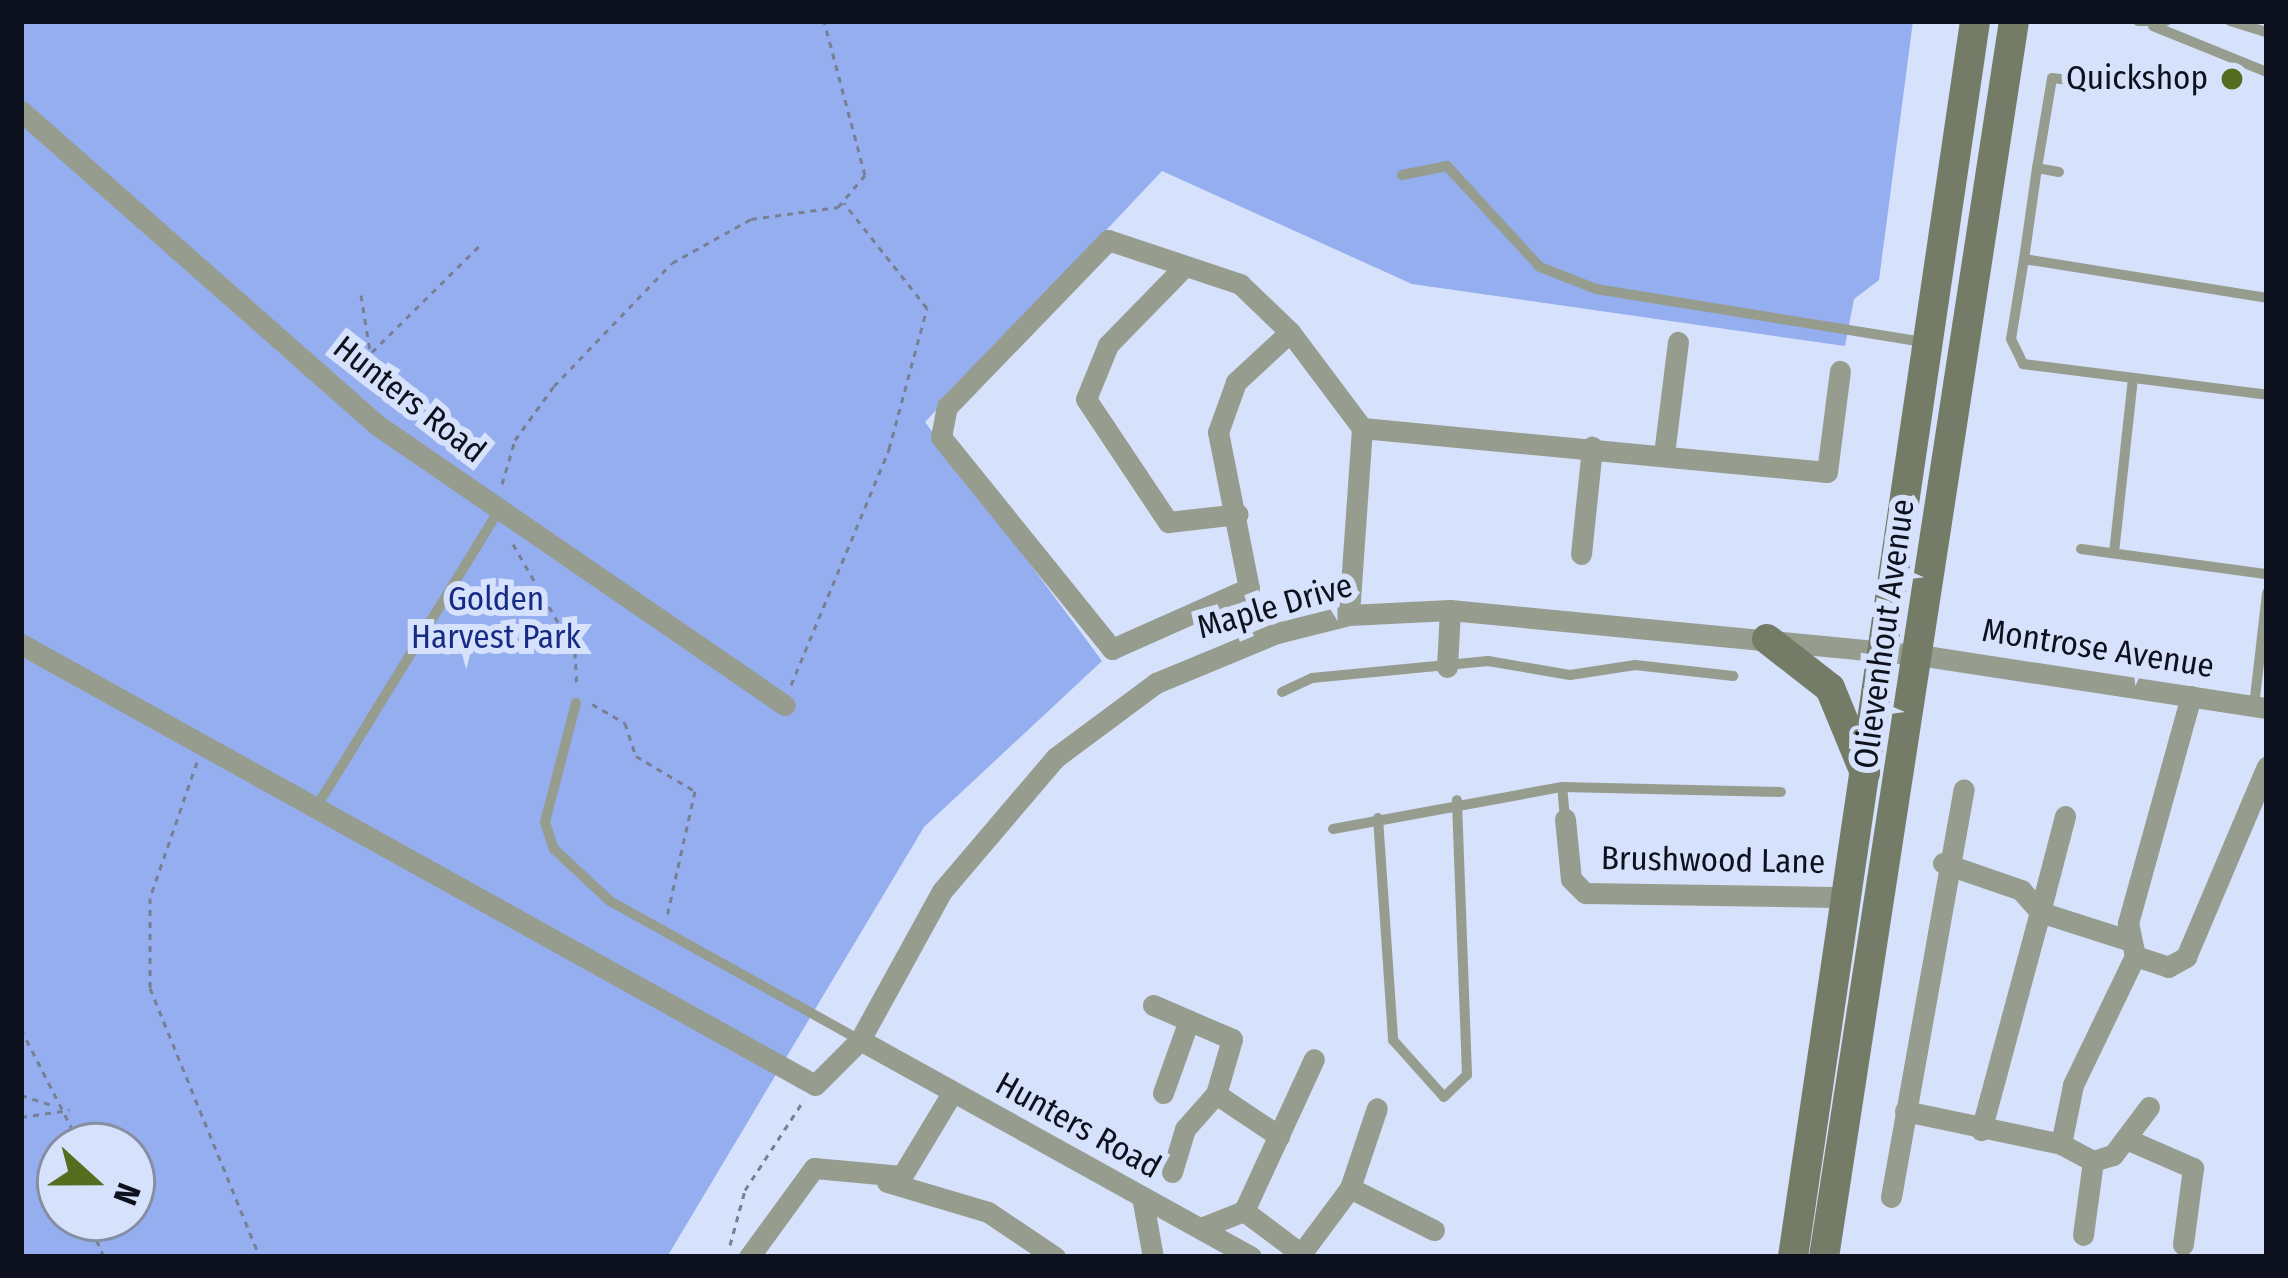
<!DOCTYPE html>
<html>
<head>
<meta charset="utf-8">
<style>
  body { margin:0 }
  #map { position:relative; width:2288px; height:1278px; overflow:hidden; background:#d6e1fc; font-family:"Fira Sans Condensed",sans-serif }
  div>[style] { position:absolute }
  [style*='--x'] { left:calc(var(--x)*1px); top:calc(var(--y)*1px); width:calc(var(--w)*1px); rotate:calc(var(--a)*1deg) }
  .green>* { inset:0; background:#95aeef }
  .path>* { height:3px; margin-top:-1.5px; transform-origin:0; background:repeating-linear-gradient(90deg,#777f93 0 6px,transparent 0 12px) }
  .lane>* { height:10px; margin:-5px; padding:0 5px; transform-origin:5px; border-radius:5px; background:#979d8e }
  .street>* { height:21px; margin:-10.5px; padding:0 10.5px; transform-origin:10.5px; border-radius:10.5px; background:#979d8e }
  .secondary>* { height:30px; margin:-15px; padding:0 15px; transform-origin:15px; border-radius:15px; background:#747c67 }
  .dots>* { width:33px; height:33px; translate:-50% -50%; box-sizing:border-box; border:6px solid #d6e1fc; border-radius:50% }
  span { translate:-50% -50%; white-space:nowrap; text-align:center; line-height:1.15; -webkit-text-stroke:12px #d6e1fc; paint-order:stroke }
  .poi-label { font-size:33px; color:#0d111d }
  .right { translate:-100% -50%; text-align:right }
  .street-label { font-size:33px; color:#0d111d }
  .park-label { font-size:33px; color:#172a84 }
  .frame { position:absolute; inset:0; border:24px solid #0d111d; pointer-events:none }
  .north { position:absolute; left:36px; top:1122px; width:120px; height:120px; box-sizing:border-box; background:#d6e1fc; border:3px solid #868ea3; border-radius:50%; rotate:111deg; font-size:33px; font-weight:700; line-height:48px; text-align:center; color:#0d111d }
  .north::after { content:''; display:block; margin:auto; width:42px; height:54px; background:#556d1e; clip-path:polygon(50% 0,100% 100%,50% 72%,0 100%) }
</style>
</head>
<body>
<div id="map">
  <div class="green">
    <i style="clip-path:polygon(evenodd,21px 21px,1913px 21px,1879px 280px,1854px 299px,1845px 346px,1412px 284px,1162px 171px,925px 422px,1102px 661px,924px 827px,667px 1257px,21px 1257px,21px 21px,60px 1146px,132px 1146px,132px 1218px,60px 1218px,60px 1146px)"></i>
  </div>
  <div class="path">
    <i style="--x:361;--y:295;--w:101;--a:80.9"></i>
    <i style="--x:372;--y:352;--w:152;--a:-44.7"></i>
    <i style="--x:502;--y:484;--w:46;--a:-73.5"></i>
    <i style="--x:515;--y:440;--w:67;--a:-54.2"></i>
    <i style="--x:554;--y:386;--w:170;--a:-46.2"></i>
    <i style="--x:672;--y:263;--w:90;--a:-29.1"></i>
    <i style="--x:751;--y:219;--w:88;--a:-7.9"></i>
    <i style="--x:838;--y:207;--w:42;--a:-49.8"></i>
    <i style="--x:865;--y:175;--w:159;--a:-104.9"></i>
    <i style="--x:513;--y:544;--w:125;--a:60.1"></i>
    <i style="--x:575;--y:652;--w:33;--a:87"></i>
    <i style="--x:791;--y:685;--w:256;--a:-67.4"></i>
    <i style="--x:889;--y:449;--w:146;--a:-74.9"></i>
    <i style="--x:927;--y:308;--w:134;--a:-128.3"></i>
    <i style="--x:592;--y:704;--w:38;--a:30"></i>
    <i style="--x:625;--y:723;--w:35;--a:72"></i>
    <i style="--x:636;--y:756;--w:69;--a:30.7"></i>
    <i style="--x:695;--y:791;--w:128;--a:102.6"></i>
    <i style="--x:197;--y:762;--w:144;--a:109.1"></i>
    <i style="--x:150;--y:898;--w:90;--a:90"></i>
    <i style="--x:150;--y:988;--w:286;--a:67.8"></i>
    <i style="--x:21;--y:1029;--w:131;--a:62.9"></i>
    <i style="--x:21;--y:1095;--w:32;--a:18"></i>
    <i style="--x:21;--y:1117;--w:49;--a:-8.3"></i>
    <i style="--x:87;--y:1218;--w:43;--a:66.4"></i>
    <i style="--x:730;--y:1245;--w:57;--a:-74.7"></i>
    <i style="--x:745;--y:1190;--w:108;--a:-56.8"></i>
  </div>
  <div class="lane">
    <i style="--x:2138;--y:21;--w:28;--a:0"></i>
    <i style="--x:2230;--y:21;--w:39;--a:17"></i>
    <i style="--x:2153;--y:26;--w:123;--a:22"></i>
    <i style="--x:2037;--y:168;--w:91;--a:-80.5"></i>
    <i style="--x:2052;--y:78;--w:64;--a:7.1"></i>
    <i style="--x:2059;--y:172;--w:22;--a:-170"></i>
    <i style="--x:2037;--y:168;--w:92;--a:98.1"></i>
    <i style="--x:2024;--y:259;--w:246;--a:9.1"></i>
    <i style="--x:1402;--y:175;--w:46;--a:-11.3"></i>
    <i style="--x:1447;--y:166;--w:137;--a:47.4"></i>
    <i style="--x:1540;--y:267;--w:60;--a:21.4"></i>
    <i style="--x:1596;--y:289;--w:330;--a:9.2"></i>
    <i style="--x:2024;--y:259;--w:81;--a:99.2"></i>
    <i style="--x:2011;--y:339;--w:28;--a:64"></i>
    <i style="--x:2023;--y:364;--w:246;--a:7.2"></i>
    <i style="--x:2081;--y:549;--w:188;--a:7.7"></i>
    <i style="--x:2114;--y:553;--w:176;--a:-83.8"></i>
    <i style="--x:1282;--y:692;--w:33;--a:-25"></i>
    <i style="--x:1312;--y:678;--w:177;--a:-5.5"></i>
    <i style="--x:1488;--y:661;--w:83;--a:9.7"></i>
    <i style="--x:1570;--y:675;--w:66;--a:-8.7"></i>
    <i style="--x:1635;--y:665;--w:99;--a:6.4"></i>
    <i style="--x:576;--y:703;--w:123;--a:104.6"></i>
    <i style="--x:545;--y:822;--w:28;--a:72"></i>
    <i style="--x:554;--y:849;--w:76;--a:42.9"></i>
    <i style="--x:610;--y:901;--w:286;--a:29.1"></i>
    <i style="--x:2254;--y:706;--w:114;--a:-83.4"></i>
    <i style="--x:317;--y:806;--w:347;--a:-58.4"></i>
    <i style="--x:1378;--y:818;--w:223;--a:86.1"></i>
    <i style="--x:1393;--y:1040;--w:76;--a:48.2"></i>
    <i style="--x:1444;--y:1097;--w:32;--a:-44"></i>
    <i style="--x:1467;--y:1075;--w:275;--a:-92.1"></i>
    <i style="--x:1565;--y:819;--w:32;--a:-95"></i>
    <i style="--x:1562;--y:787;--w:219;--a:1.3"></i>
    <i style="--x:1333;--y:829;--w:233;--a:-10.4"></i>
  </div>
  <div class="street">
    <i style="--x:21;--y:111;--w:478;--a:41.4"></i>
    <i style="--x:380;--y:427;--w:491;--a:34.5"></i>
    <i style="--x:1184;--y:267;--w:109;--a:134.3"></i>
    <i style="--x:1108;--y:345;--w:58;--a:112.2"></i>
    <i style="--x:1086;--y:399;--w:148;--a:56.3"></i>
    <i style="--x:1168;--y:522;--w:70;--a:-6.5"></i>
    <i style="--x:1290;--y:332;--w:74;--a:137.2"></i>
    <i style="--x:1236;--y:382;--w:53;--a:109.8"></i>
    <i style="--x:1218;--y:432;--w:159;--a:78.8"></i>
    <i style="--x:1249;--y:588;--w:150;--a:156"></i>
    <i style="--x:1112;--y:649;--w:272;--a:-128.9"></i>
    <i style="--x:941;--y:437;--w:31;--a:-79"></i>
    <i style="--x:947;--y:407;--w:232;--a:-46"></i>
    <i style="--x:1108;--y:240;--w:139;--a:18.4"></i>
    <i style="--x:1240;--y:284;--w:69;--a:43.8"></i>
    <i style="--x:1290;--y:332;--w:120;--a:53.1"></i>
    <i style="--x:1362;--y:428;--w:187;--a:94"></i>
    <i style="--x:1362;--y:428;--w:467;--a:5.4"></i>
    <i style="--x:1827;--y:472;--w:102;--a:-82.7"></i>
    <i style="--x:1664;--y:454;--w:113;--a:-82.9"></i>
    <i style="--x:1581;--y:554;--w:108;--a:-84.1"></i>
    <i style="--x:21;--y:644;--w:908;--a:29.05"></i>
    <i style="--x:815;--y:1085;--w:64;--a:-45"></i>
    <i style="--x:860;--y:1040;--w:170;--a:-61.2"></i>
    <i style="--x:942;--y:891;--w:175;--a:-49.6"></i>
    <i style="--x:1055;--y:758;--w:126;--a:-36.6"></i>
    <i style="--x:1156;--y:683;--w:131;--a:-22.5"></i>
    <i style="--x:1277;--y:633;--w:74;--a:-14"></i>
    <i style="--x:1349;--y:615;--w:101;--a:-2.8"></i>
    <i style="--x:1450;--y:610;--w:471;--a:5.5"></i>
    <i style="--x:1919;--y:655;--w:352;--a:8.7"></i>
    <i style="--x:1447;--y:667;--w:57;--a:-87"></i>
    <i style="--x:2191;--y:696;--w:236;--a:105.5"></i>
    <i style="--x:2128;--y:923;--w:34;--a:78"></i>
    <i style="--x:2135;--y:956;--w:35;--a:18"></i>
    <i style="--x:2168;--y:967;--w:21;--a:-29"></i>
    <i style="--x:2186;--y:957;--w:207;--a:-67"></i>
    <i style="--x:2065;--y:816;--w:99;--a:104.6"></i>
    <i style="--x:2040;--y:912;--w:92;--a:17.7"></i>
    <i style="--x:1565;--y:819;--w:60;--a:84.3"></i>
    <i style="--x:1571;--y:879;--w:20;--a:45"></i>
    <i style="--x:1585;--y:893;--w:264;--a:0.9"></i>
    <i style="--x:1943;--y:863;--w:83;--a:19.1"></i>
    <i style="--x:2021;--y:890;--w:29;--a:49"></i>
    <i style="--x:2040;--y:912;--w:226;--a:105.1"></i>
    <i style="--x:2135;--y:956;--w:143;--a:115.7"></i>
    <i style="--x:2073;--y:1085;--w:60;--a:101.5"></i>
    <i style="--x:2061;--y:1144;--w:36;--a:28"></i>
    <i style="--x:2093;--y:1161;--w:21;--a:-17"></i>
    <i style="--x:2113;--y:1155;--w:60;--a:-53.1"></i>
    <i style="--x:1153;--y:1005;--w:86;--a:23.3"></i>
    <i style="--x:1232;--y:1039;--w:57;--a:106.2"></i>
    <i style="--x:860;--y:1040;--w:447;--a:29"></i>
    <i style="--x:1163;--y:1093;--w:77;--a:-70.4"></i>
    <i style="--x:1905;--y:1111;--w:159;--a:11.9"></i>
    <i style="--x:2131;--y:1141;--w:68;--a:23.5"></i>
    <i style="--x:2193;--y:1168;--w:77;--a:97.5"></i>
    <i style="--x:1172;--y:1172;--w:45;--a:-73.2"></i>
    <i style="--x:1185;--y:1129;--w:47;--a:-48.5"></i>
    <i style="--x:1216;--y:1094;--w:76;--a:33.7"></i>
    <i style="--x:887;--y:1182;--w:105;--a:16.5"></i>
    <i style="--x:988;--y:1212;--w:81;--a:33.9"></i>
    <i style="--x:1350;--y:1188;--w:84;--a:-71.4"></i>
    <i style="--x:1891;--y:1197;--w:414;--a:-79.9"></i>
    <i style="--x:1143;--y:1202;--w:56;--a:79.7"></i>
    <i style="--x:1244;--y:1211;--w:71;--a:37"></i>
    <i style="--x:1301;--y:1254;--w:82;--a:-53.4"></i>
    <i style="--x:1350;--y:1188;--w:94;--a:26.6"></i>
    <i style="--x:1201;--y:1228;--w:46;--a:-21.6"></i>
    <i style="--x:1244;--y:1211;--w:167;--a:-65.3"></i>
    <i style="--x:2083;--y:1235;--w:75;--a:-82.3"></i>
    <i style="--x:749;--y:1257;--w:110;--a:-53.9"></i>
    <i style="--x:814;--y:1168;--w:88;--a:5.2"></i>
    <i style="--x:902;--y:1176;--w:97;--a:-58.9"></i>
  </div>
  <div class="secondary">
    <i style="--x:1767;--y:639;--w:80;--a:37.9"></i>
    <i style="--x:1830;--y:688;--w:92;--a:67.6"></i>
    <i style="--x:1793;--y:1257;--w:1249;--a:-81.62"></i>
    <i style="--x:1824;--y:1257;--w:1251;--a:-81.26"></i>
  </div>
  <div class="dots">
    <i style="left:2232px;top:79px;background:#556d1e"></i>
  </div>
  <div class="poi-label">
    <span class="right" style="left:2208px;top:79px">Quickshop</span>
  </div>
  <div class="street-label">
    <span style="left:409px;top:400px;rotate:38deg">Hunters Road</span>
    <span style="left:1275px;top:607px;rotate:-16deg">Maple Drive</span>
    <span style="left:1885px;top:634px;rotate:-82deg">Olievenhout Avenue</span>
    <span style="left:2098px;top:649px;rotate:9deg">Montrose Avenue</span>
    <span style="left:1713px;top:861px;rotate:1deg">Brushwood Lane</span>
    <span style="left:1078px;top:1126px;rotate:29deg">Hunters Road</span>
  </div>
  <div class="park-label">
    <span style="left:496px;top:619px">Golden<br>Harvest Park</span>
  </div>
  <div class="frame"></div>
  <div class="north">N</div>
</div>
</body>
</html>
